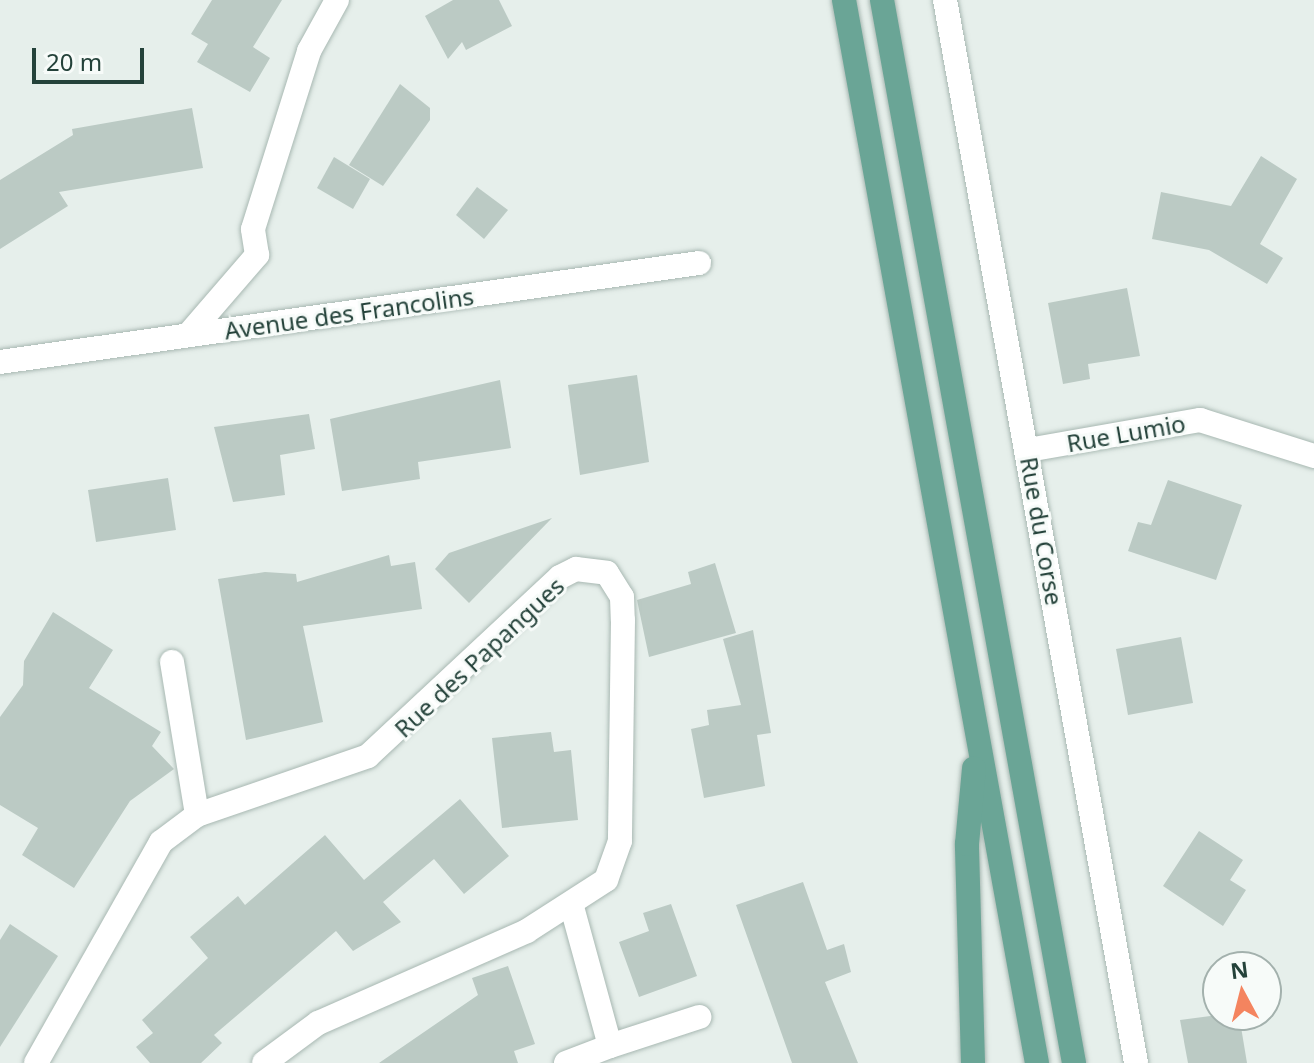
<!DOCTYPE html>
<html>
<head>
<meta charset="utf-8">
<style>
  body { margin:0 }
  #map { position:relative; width:1314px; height:1063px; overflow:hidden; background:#e6efeb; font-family:"Noto Sans",sans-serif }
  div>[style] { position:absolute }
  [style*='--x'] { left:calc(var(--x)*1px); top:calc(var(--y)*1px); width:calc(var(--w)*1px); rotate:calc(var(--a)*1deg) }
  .building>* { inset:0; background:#bbcac4 }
  .roads { filter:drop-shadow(0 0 2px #a8b8b2) drop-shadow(0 0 2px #a8b8b2) }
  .street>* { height:24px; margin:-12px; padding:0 12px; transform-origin:12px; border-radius:12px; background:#fff }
  .primary>* { height:24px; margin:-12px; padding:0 12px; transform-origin:12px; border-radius:12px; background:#6aa596 }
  span { translate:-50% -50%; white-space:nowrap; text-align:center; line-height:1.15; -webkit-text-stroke:6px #f7fbf9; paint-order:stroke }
  .street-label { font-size:24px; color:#24423a }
  .north { position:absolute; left:1202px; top:951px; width:80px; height:80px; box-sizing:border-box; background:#f7fbf9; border:2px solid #a3b1ad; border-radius:50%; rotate:353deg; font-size:22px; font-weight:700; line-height:32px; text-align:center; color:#24423a }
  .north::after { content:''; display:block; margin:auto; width:28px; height:36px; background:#f4845f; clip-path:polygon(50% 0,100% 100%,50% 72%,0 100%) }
  .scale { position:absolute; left:32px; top:48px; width:112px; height:36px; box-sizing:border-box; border:4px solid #24423a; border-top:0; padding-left:10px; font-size:24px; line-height:28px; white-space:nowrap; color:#24423a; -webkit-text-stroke:6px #f7fbf9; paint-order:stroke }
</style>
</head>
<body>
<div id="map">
  <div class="building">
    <i style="clip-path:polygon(212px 0,282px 0,253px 47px,270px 58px,250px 92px,197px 62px,208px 44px,191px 34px)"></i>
    <i style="clip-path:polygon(453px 0,499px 0,512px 26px,466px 50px,462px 42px,448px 59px,425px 16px)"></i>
    <i style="clip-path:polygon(400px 84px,430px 108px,430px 120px,383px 186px,349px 165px)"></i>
    <i style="clip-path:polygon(192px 108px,203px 168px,59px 192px,68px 206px,0 249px,0 180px,73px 135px,72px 129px)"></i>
    <i style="clip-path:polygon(1261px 156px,1297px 179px,1260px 244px,1283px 258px,1267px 284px,1209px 250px,1152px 239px,1161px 192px,1231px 206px)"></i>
    <i style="clip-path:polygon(334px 157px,370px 179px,353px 209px,317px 188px)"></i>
    <i style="clip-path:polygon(477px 187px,508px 210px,484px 239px,456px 215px)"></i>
    <i style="clip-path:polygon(1127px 288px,1140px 356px,1088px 364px,1090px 379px,1063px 384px,1048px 303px)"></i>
    <i style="clip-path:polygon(637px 375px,649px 462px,580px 475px,568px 385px)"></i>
    <i style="clip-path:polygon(500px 380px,511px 448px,418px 462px,420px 479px,342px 491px,330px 419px)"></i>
    <i style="clip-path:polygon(309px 414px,315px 449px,280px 455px,285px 495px,233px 502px,214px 427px)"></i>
    <i style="clip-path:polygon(168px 478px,176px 530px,96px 542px,88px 490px)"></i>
    <i style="clip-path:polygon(1168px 480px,1242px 505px,1216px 580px,1128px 551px,1138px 522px,1151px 525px)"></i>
    <i style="clip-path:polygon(552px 518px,469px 603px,435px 569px,449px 553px)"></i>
    <i style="clip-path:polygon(389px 555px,391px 566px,415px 562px,422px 609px,303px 626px,323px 722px,246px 740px,218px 579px,265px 572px,296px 574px,297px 582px)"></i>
    <i style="clip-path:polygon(715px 563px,736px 633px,649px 657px,637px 600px,691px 584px,688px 572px)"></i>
    <i style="clip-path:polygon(53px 612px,113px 650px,89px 688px,161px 732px,152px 746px,174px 769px,130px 801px,74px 888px,22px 855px,38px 828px,0 805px,0 717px,23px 685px,24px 661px)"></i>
    <i style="clip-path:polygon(753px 630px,771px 733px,757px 735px,765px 786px,704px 798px,691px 729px,709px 725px,707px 710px,741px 705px,723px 639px)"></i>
    <i style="clip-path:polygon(1181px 637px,1193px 703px,1128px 715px,1116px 649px)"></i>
    <i style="clip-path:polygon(551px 732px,554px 752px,571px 750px,578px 820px,502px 828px,492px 738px)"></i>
    <i style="clip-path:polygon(460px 799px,509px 856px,464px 894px,434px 859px,383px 902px,401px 922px,353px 951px,336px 931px,214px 1035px,222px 1043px,201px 1063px,150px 1063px,136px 1047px,153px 1033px,142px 1020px,208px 958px,190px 937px,238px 896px,245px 905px,325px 835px,364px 880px)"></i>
    <i style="clip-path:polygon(1199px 831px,1243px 860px,1230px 880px,1246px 890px,1223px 926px,1163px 886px)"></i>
    <i style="clip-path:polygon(803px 882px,827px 950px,844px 944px,851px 972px,825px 982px,858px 1063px,792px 1063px,736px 905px)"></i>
    <i style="clip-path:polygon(671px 904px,697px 976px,639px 997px,619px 942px,649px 931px,643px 913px)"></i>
    <i style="clip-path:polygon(10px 924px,58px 956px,0 1047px,0 940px)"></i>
    <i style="clip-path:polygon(508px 966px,535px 1044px,514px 1051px,518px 1063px,379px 1063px,478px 995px,472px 978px)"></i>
    <i style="clip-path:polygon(1218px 1015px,1239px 1015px,1247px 1063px,1188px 1063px,1180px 1020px)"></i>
  </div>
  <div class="roads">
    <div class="street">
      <i style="--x:945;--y:0;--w:1080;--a:79.81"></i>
      <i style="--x:188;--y:335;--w:106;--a:-49.2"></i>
      <i style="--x:257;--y:255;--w:26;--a:-99"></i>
      <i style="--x:253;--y:229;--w:187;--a:-72.5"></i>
      <i style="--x:309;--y:51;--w:58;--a:-61.2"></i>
      <i style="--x:0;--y:362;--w:706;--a:-8.06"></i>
      <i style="--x:1028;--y:450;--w:175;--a:-9.9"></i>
      <i style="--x:1200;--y:420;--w:120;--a:17.5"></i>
      <i style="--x:172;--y:662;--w:155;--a:80.7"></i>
      <i style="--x:572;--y:907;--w:144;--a:74.7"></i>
      <i style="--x:610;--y:1046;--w:94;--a:-18"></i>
      <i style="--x:36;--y:1063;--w:254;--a:-60.5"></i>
      <i style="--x:161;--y:842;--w:45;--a:-36.9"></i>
      <i style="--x:197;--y:815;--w:181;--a:-19"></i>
      <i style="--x:368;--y:756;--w:262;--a:-43"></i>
      <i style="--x:560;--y:577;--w:18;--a:-27"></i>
      <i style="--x:576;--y:569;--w:31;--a:7"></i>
      <i style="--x:607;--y:573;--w:28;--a:58"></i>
      <i style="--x:622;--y:597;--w:23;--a:88"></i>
      <i style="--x:623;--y:620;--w:221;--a:90.8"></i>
      <i style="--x:620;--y:841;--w:41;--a:109.7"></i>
      <i style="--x:606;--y:880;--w:94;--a:147.2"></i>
      <i style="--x:527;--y:931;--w:228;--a:156.2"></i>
      <i style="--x:318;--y:1023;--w:67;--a:143.5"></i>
      <i style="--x:566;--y:1063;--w:47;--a:-21.1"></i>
    </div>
    <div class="primary">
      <i style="--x:844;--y:0;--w:1080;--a:79.71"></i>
      <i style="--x:882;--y:0;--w:1080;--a:79.76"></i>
      <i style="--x:973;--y:1063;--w:219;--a:-91.6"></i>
      <i style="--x:967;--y:844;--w:76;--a:-84.7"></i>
    </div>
  </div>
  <div class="street-label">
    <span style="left:349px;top:313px;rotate:-8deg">Avenue des Francolins</span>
    <span style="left:1126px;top:433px;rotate:-10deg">Rue Lumio</span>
    <span style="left:1042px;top:531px;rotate:80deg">Rue du Corse</span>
    <span style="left:479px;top:657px;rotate:-43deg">Rue des Papangues</span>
  </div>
  <div class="north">N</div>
  <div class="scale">20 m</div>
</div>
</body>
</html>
